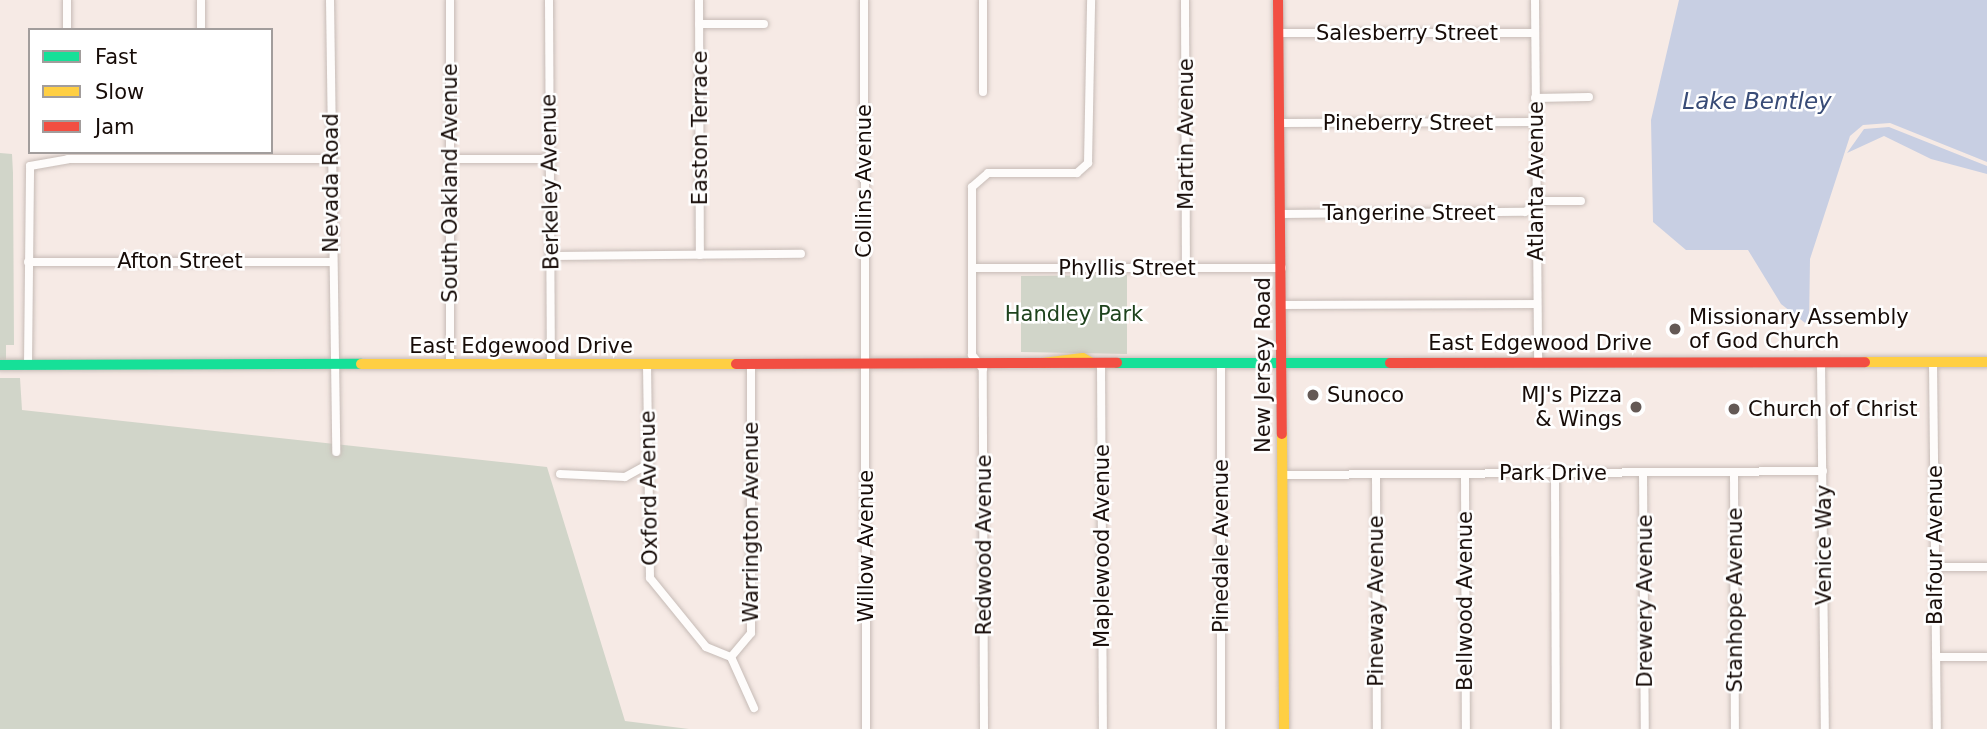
<!DOCTYPE html>
<html>
<head>
<meta charset="utf-8">
<style>
  body { margin:0 }
  #map { position:relative; width:1987px; height:729px; overflow:hidden; background:#f6eae5; font-family:"DejaVu Sans",sans-serif }
  div>[style] { position:absolute }
  [style*='--x'] { left:calc(var(--x)*1px); top:calc(var(--y)*1px); width:calc(var(--w)*1px); rotate:calc(var(--a)*1deg) }
  .green>* { inset:0; background:#d1d5c9 }
  .water>* { inset:0; background:#c8cfe3 }
  .roads { filter:drop-shadow(0 0 2px #c6bbb6) drop-shadow(0 0 2px #c6bbb6) }
  .street>* { height:8px; margin:-4px; padding:0 4px; transform-origin:4px; border-radius:4px; background:#fefcfb }
  .fast>* { height:10px; margin:-5px; padding:0 5px; transform-origin:5px; border-radius:5px; background:#16e098 }
  .slow>* { height:10px; margin:-5px; padding:0 5px; transform-origin:5px; border-radius:5px; background:#ffcf43 }
  .jam>* { height:10px; margin:-5px; padding:0 5px; transform-origin:5px; border-radius:5px; background:#f24e42 }
  .dots>* { width:19px; height:19px; translate:-50% -50%; box-sizing:border-box; border:4px solid #fff; border-radius:50% }
  span { translate:-50% -50%; white-space:nowrap; text-align:center; line-height:1.15; -webkit-text-stroke:5px #fff; paint-order:stroke }
  .street-label { font-size:21px; color:#160b07 }
  .park-label { font-size:21px; color:#1e431d }
  .poi-label { font-size:21px; color:#160b07 }
  .left { translate:0 -50%; text-align:left }
  .right { translate:-100% -50%; text-align:right }
  .water-label { font-size:23px; color:#384b76; font-style:italic }
  .legend { position:absolute; left:28px; top:28px; width:245px; height:126px; box-sizing:border-box; background:#fff; border:2px solid #a29d9c; margin:0; padding:9px 12px; list-style:none; font-size:21px; color:#160b07 }
  .legend li { display:flex; align-items:center; gap:14px; height:35px }
  .legend b { width:35px; border:2px solid #a29d9c }
</style>
</head>
<body>
<div id="map">
  <div class="green">
    <i style="clip-path:polygon(0 153px,12px 154px,13px 173px,14px 345px,6px 345px,6px 361px,0 361px)"></i>
    <i style="clip-path:polygon(1127px 275px,1127px 354px,1021px 352px,1021px 276px)"></i>
    <i style="clip-path:polygon(0 378px,20px 378px,22px 410px,547px 467px,625px 721px,689px 729px,0 729px)"></i>
  </div>
  <div class="water">
    <i style="clip-path:polygon(1679px 0,1987px 0,1987px 162px,1890px 123px,1863px 125px,1850px 136px,1810px 259px,1809px 326px,1781px 304px,1748px 250px,1686px 250px,1653px 222px,1651px 120px)"></i>
    <i style="clip-path:polygon(1889px 127px,1987px 166px,1987px 174px,1931px 159px,1884px 136px,1847px 153px,1864px 129px)"></i>
  </div>
  <div class="roads">
    <div class="street">
      <i style="--x:67;--y:0;--w:30;--a:90"></i>
      <i style="--x:201;--y:0;--w:30;--a:90"></i>
      <i style="--x:330;--y:0;--w:452;--a:89.2"></i>
      <i style="--x:549;--y:0;--w:365;--a:89.7"></i>
      <i style="--x:699;--y:0;--w:255;--a:89.8"></i>
      <i style="--x:864;--y:0;--w:729;--a:89.84"></i>
      <i style="--x:983;--y:0;--w:92;--a:90"></i>
      <i style="--x:1185;--y:0;--w:268;--a:89.8"></i>
      <i style="--x:1535;--y:0;--w:362;--a:89.5"></i>
      <i style="--x:699;--y:24;--w:65;--a:0"></i>
      <i style="--x:1279;--y:33;--w:256;--a:0"></i>
      <i style="--x:1535;--y:98;--w:54;--a:-1.1"></i>
      <i style="--x:1280;--y:123;--w:255;--a:-0.2"></i>
      <i style="--x:450;--y:159;--w:100;--a:0"></i>
      <i style="--x:1281;--y:214;--w:244;--a:-0.5"></i>
      <i style="--x:1525;--y:212;--w:21;--a:-31"></i>
      <i style="--x:1543;--y:201;--w:38;--a:0"></i>
      <i style="--x:551;--y:256;--w:250;--a:-0.5"></i>
      <i style="--x:28;--y:262;--w:303;--a:0"></i>
      <i style="--x:972;--y:268;--w:310;--a:0"></i>
      <i style="--x:1283;--y:305;--w:254;--a:-0.2"></i>
      <i style="--x:1821;--y:362;--w:367;--a:89.4"></i>
      <i style="--x:1933;--y:362;--w:367;--a:89.4"></i>
      <i style="--x:1101;--y:363;--w:366;--a:89.7"></i>
      <i style="--x:1221;--y:363;--w:366;--a:90"></i>
      <i style="--x:647;--y:364;--w:214;--a:89.2"></i>
      <i style="--x:650;--y:578;--w:89;--a:50.9"></i>
      <i style="--x:706;--y:647;--w:27;--a:22"></i>
      <i style="--x:28;--y:365;--w:199;--a:-89.4"></i>
      <i style="--x:30;--y:166;--w:39;--a:-10"></i>
      <i style="--x:68;--y:159;--w:263;--a:0"></i>
      <i style="--x:450;--y:365;--w:365;--a:-90"></i>
      <i style="--x:1643;--y:472;--w:257;--a:89.6"></i>
      <i style="--x:1734;--y:472;--w:257;--a:89.8"></i>
      <i style="--x:560;--y:474;--w:65;--a:2.6"></i>
      <i style="--x:625;--y:477;--w:26;--a:-29"></i>
      <i style="--x:1376;--y:474;--w:255;--a:89.8"></i>
      <i style="--x:1465;--y:474;--w:255;--a:89.8"></i>
      <i style="--x:1555;--y:474;--w:255;--a:89.8"></i>
      <i style="--x:1282;--y:475;--w:541;--a:-0.42"></i>
      <i style="--x:1935;--y:567;--w:52;--a:0"></i>
      <i style="--x:731;--y:657;--w:31;--a:-50"></i>
      <i style="--x:751;--y:633;--w:270;--a:-90"></i>
      <i style="--x:731;--y:657;--w:56;--a:65.7"></i>
      <i style="--x:1936;--y:657;--w:51;--a:0"></i>
      <i style="--x:984;--y:729;--w:360;--a:-90.2"></i>
      <i style="--x:983;--y:369;--w:18;--a:-128"></i>
      <i style="--x:972;--y:355;--w:168;--a:-90"></i>
      <i style="--x:972;--y:187;--w:21;--a:-41"></i>
      <i style="--x:988;--y:173;--w:89;--a:0"></i>
      <i style="--x:1077;--y:173;--w:15;--a:-42"></i>
      <i style="--x:1088;--y:163;--w:163;--a:-88.9"></i>
    </div>
    <div class="fast">
      <i style="--x:1117;--y:363;--w:273;--a:0"></i>
      <i style="--x:0;--y:365;--w:361;--a:-0.2"></i>
    </div>
    <div class="slow">
      <i style="--x:1865;--y:362;--w:122;--a:0"></i>
      <i style="--x:1043;--y:363;--w:40;--a:-7.1"></i>
      <i style="--x:1083;--y:358;--w:10;--a:29"></i>
      <i style="--x:361;--y:364;--w:375;--a:0"></i>
      <i style="--x:1282;--y:434;--w:295;--a:89.6"></i>
    </div>
    <div class="jam">
      <i style="--x:1278;--y:0;--w:434;--a:89.5"></i>
      <i style="--x:1390;--y:363;--w:475;--a:-0.1"></i>
      <i style="--x:736;--y:364;--w:381;--a:-0.2"></i>
    </div>
  </div>
  <div class="dots">
    <i style="left:1675px;top:329px;background:#645955"></i>
    <i style="left:1313px;top:395px;background:#645955"></i>
    <i style="left:1636px;top:407px;background:#645955"></i>
    <i style="left:1734px;top:409px;background:#645955"></i>
  </div>
  <div class="street-label">
    <span style="left:1407px;top:33px">Salesberry Street</span>
    <span style="left:1408px;top:123px">Pineberry Street</span>
    <span style="left:700px;top:128px;rotate:-90deg">Easton Terrace</span>
    <span style="left:1186px;top:134px;rotate:-90deg">Martin Avenue</span>
    <span style="left:864px;top:181px;rotate:-90deg">Collins Avenue</span>
    <span style="left:1536px;top:181px;rotate:-90deg">Atlanta Avenue</span>
    <span style="left:550px;top:182px;rotate:-91deg">Berkeley Avenue</span>
    <span style="left:331px;top:183px;rotate:-90deg">Nevada Road</span>
    <span style="left:450px;top:183px;rotate:-90deg">South Oakland Avenue</span>
    <span style="left:1409px;top:213px">Tangerine Street</span>
    <span style="left:180px;top:261px">Afton Street</span>
    <span style="left:1127px;top:268px">Phyllis Street</span>
    <span style="left:1540px;top:343px">East Edgewood Drive</span>
    <span style="left:521px;top:346px">East Edgewood Drive</span>
    <span style="left:1263px;top:365px;rotate:-90deg">New Jersey Road</span>
    <span style="left:1553px;top:473px">Park Drive</span>
    <span style="left:649px;top:488px;rotate:-91deg">Oxford Avenue</span>
    <span style="left:751px;top:522px;rotate:-90deg">Warrington Avenue</span>
    <span style="left:984px;top:545px;rotate:-90deg">Redwood Avenue</span>
    <span style="left:1824px;top:545px;rotate:-90deg">Venice Way</span>
    <span style="left:1935px;top:545px;rotate:-90deg">Balfour Avenue</span>
    <span style="left:866px;top:546px;rotate:-90deg">Willow Avenue</span>
    <span style="left:1102px;top:546px;rotate:-90deg">Maplewood Avenue</span>
    <span style="left:1221px;top:546px;rotate:-90deg">Pinedale Avenue</span>
    <span style="left:1735px;top:600px;rotate:-90deg">Stanhope Avenue</span>
    <span style="left:1376px;top:601px;rotate:-90deg">Pineway Avenue</span>
    <span style="left:1465px;top:601px;rotate:-90deg">Bellwood Avenue</span>
    <span style="left:1645px;top:601px;rotate:-90deg">Drewery Avenue</span>
  </div>
  <div class="park-label">
    <span style="left:1074px;top:314px">Handley Park</span>
  </div>
  <div class="poi-label">
    <span class="left" style="left:1689px;top:329px">Missionary Assembly<br>of God Church</span>
    <span class="left" style="left:1327px;top:395px">Sunoco</span>
    <span class="right" style="left:1622px;top:407px">MJ's Pizza<br>&amp; Wings</span>
    <span class="left" style="left:1748px;top:409px">Church of Christ</span>
  </div>
  <div class="water-label">
    <span style="left:1757px;top:101px">Lake Bentley</span>
  </div>
  <ul class="legend">
  <li><b style="height:9px;background:#16e098"></b>Fast</li>
  <li><b style="height:9px;background:#ffcf43"></b>Slow</li>
  <li><b style="height:9px;background:#f24e42"></b>Jam</li>
  </ul>
</div>
</body>
</html>
